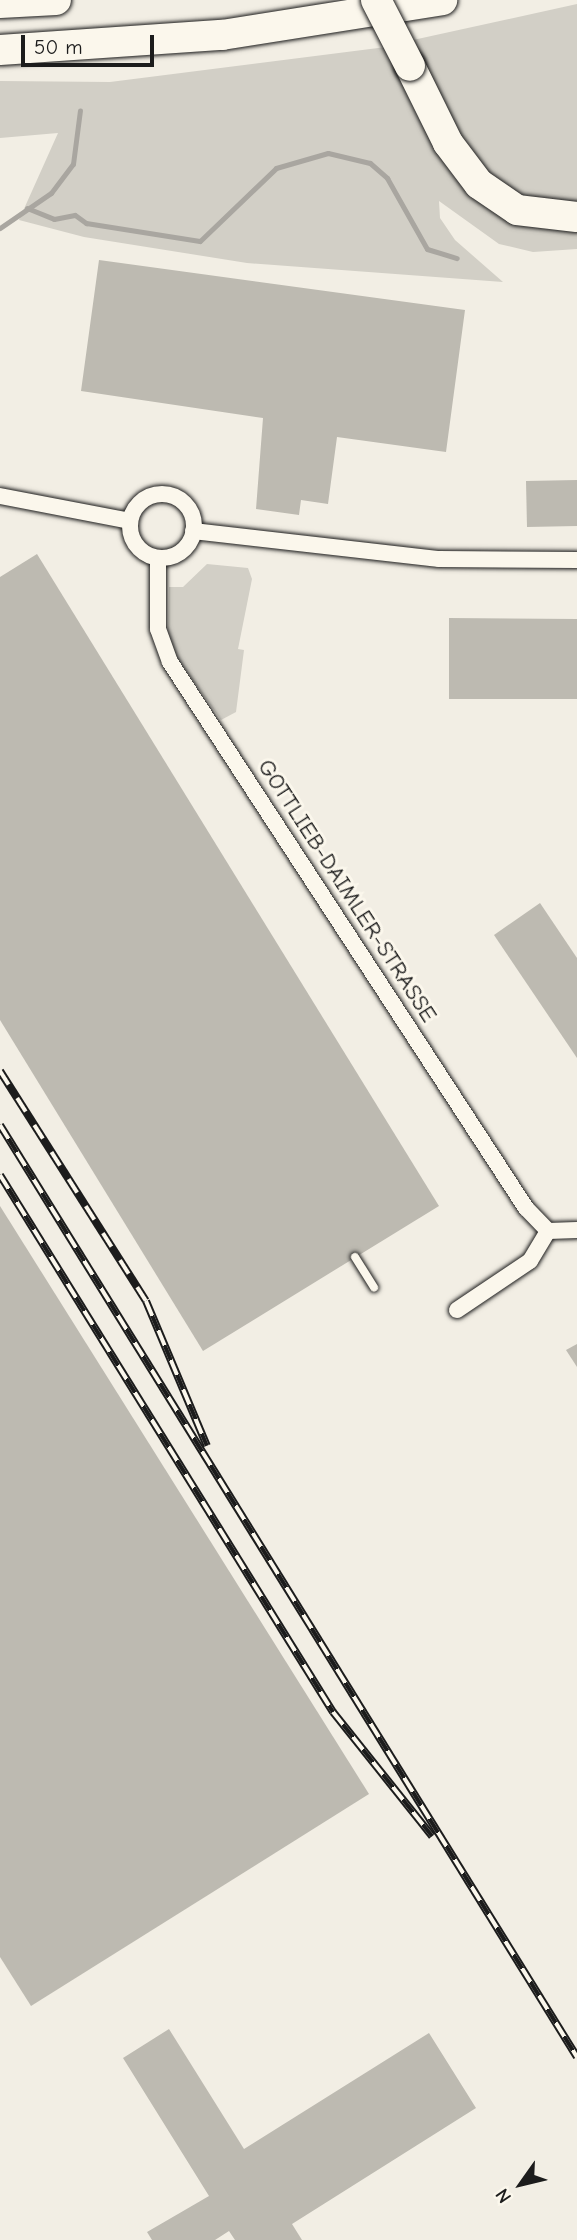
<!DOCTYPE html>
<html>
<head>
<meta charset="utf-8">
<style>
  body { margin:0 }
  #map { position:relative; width:577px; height:2240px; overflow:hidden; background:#f2eee4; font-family:"Comic Neue",sans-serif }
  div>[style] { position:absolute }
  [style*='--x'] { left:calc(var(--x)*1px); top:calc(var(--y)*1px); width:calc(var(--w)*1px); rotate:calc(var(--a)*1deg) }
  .green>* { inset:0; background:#d2cfc6 }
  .stream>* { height:5px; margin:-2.5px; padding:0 2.5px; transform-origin:2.5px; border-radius:2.5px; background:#a9a6a0 }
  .building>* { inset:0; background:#bdbab1 }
  .roads { filter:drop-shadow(0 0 2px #1c1c1c) drop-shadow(0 0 2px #1c1c1c) }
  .service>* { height:8px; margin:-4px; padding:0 4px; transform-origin:4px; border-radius:4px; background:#fbf7ec }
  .minor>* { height:16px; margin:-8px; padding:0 8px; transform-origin:8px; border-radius:8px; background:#fbf7ec }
  .minor>.ring { margin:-8px; padding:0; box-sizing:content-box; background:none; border:16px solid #fbf7ec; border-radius:50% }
  .motorway>* { height:30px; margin:-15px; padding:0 15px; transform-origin:15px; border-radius:15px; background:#fbf7ec }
  .rail>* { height:8px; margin-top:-4px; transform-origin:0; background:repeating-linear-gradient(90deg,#fbf7ec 0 16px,#1c1c1c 0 32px); box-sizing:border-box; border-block:2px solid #1c1c1c }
  .bridges { filter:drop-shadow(0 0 2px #1c1c1c) drop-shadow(0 0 2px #1c1c1c) }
  .motorway-bridge>* { height:30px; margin:-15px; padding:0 15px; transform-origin:15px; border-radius:15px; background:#fbf7ec }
  span { translate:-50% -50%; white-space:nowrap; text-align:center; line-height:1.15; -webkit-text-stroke:6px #fbf7ec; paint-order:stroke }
  .street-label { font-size:23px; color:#1c1c1c }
  .north { position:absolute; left:486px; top:2149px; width:70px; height:70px; -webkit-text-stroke:5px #fbf7ec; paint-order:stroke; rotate:236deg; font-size:19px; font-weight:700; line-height:28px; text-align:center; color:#1c1c1c }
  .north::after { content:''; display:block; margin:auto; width:24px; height:32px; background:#1c1c1c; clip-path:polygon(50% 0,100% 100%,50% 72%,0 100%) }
  .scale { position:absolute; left:21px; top:35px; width:133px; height:32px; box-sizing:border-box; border:4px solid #1c1c1c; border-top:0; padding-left:9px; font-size:21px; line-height:24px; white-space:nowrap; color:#1c1c1c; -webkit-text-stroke:5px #fbf7ec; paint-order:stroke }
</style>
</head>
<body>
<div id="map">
  <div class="green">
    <i style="clip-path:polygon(577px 4px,577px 203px,527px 199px,485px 171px,464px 142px,413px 40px)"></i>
    <i style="clip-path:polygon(386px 47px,526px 225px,577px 228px,577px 249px,533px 252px,499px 244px,439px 201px,440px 218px,455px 240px,503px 282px,247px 263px,84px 237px,19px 220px,58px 133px,0 138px,0 81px,110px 82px)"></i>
    <i style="clip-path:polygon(207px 564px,248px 568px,252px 579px,238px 649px,244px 650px,236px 712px,221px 720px,176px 656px,168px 632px,169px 587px,183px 587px)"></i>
  </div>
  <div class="stream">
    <i style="--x:27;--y:208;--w:29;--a:22"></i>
    <i style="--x:54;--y:219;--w:21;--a:-11"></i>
    <i style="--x:75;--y:215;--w:14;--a:36"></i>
    <i style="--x:86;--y:223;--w:115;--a:9"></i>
    <i style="--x:200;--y:241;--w:105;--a:-43.8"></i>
    <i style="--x:276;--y:168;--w:54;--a:-16.1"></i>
    <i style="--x:328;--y:153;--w:43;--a:13.4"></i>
    <i style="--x:370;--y:163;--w:23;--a:41"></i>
    <i style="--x:387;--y:178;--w:81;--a:60.6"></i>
    <i style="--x:427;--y:249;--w:31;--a:17"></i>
    <i style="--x:0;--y:228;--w:62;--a:-34.5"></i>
    <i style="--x:51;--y:193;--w:36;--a:-53"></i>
    <i style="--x:73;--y:164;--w:54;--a:-82.6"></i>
  </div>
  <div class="building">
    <i style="clip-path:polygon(99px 260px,465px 310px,446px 452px,337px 437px,328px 504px,301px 500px,299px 515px,256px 509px,263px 418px,81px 391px)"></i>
    <i style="clip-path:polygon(577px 480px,577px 526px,527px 527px,526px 481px)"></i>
    <i style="clip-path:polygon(37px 554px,439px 1206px,203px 1351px,0 1020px,0 577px)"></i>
    <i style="clip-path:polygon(449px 618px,577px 619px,577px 699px,449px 699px)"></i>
    <i style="clip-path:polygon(540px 903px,577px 958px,577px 1058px,494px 935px)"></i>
    <i style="clip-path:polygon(0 1206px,369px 1794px,31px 2006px,0 1957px)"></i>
    <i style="clip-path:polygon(577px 1344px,577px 1367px,566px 1350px)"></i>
    <i style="clip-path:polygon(169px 2029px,244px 2149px,429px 2033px,476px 2108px,292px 2224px,302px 2240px,235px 2240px,229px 2231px,215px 2240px,152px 2240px,147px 2232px,209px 2196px,123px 2058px)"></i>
  </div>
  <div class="roads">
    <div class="service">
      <i style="--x:355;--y:1257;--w:36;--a:58"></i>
    </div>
    <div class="minor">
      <i class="ring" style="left:130px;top:494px;width:48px;height:48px"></i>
      <i style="--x:0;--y:496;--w:132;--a:10.9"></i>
      <i style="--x:193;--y:531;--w:248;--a:6.5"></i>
      <i style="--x:439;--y:559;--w:138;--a:0.4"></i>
      <i style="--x:158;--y:558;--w:71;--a:90"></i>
      <i style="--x:158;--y:629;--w:35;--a:70"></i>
      <i style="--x:170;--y:662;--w:652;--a:56.9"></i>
      <i style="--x:526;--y:1208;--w:32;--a:46"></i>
      <i style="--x:548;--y:1231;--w:29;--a:-2"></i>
      <i style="--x:457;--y:1310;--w:88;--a:-33.9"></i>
      <i style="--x:530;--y:1261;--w:35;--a:-59"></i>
    </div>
    <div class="motorway">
      <i style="--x:0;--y:3;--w:56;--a:-3.1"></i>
      <i style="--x:0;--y:50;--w:223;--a:-3.9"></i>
      <i style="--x:222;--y:35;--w:223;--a:-9"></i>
      <i style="--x:410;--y:66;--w:86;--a:63.7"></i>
      <i style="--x:448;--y:143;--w:51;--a:52.9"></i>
      <i style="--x:479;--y:184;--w:46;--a:34.4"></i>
      <i style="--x:517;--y:210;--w:60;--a:6.7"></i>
    </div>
  </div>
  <div class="rail">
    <i style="--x:0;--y:1071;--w:272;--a:57.6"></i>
    <i style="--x:146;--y:1301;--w:157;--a:67.2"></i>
    <i style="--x:0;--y:1125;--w:1096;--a:58.24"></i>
    <i style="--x:0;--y:1175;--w:632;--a:58.2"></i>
    <i style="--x:333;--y:1712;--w:159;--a:51.4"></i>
  </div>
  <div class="bridges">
    <div class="motorway-bridge">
      <i style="--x:376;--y:0;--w:74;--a:62.7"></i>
    </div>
  </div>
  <div class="street-label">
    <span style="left:347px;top:891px;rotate:57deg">GOTTLIEB-DAIMLER-STRASSE</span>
  </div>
  <div class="north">N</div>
  <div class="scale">50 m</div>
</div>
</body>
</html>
